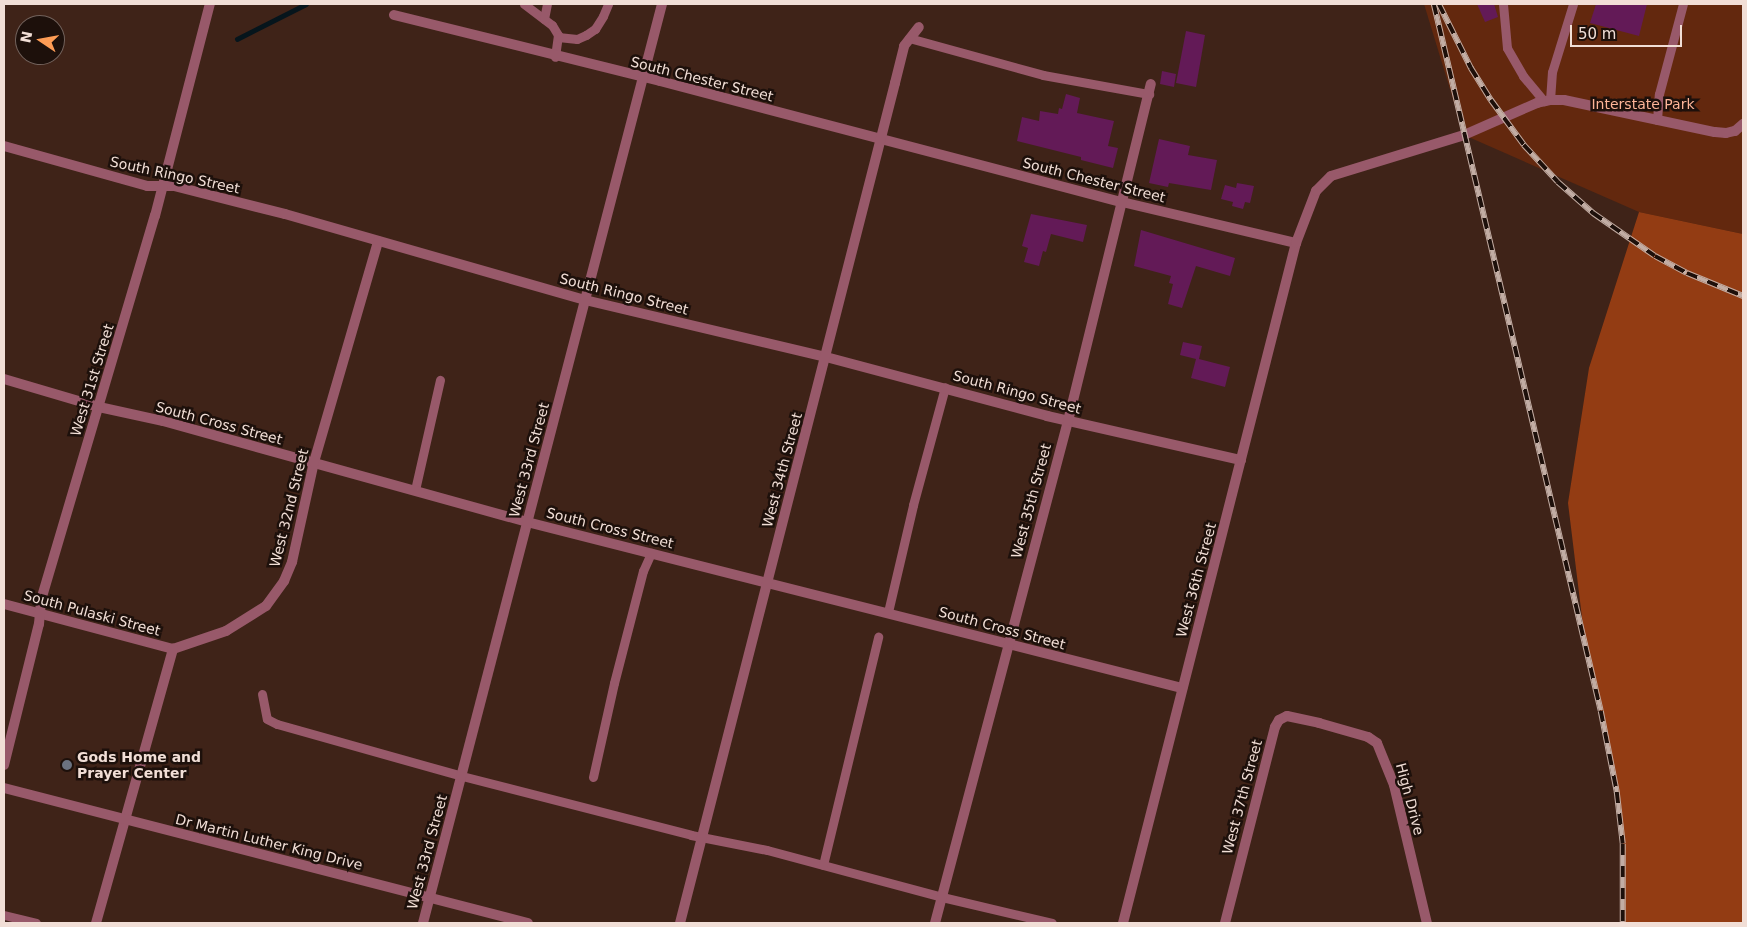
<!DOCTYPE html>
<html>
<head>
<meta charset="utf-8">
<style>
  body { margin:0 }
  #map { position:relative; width:1747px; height:927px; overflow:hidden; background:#3f2318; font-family:"DejaVu Sans",sans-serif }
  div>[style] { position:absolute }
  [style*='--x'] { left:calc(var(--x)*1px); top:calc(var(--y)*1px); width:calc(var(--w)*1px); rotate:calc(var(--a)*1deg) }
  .green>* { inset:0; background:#63280e }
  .forest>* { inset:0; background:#933c13 }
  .stream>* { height:4.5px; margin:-2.25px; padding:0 2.25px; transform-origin:2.25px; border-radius:2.25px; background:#06151c }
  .building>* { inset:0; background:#631a57 }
  .service>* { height:9px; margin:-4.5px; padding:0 4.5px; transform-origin:4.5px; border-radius:4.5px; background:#98596a }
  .minor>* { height:10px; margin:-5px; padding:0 5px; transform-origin:5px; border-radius:5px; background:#98596a }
  .tertiary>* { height:10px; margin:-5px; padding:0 5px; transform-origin:5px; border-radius:5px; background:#98596a }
  .rail>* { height:5.5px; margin-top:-2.75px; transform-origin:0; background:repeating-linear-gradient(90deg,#1d100b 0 11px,#c2ada4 0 22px); box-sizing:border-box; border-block:1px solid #c2ada4 }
  .dots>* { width:14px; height:14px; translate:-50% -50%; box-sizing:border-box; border:2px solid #1d100b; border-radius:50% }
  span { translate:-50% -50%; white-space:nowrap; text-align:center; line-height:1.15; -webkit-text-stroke:5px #1d100b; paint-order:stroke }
  .street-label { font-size:14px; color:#f1ded6 }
  .park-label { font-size:14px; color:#feb598 }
  .poi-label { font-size:14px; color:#f1ded6; font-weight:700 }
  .left { translate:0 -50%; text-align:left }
  .frame { position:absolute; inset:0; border:5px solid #f1ded6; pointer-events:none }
  .north { position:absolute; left:15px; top:15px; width:50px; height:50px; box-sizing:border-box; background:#1d100b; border:1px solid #72625c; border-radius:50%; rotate:282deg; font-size:14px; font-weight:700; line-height:20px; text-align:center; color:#f1ded6 }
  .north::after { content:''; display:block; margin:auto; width:18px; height:22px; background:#fd9c55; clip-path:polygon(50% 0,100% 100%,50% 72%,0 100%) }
  .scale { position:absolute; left:1570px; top:25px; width:112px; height:22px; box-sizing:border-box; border:2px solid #f1ded6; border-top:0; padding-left:6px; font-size:15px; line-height:18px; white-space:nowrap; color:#f1ded6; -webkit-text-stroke:4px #1d100b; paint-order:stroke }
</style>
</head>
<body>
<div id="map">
  <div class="green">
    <i style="clip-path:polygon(1424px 4px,1743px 4px,1743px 234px,1639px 212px,1464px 135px)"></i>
  </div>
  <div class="forest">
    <i style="clip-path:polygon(1639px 212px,1743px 234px,1743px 923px,1623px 923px,1623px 844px,1617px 792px,1585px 642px,1568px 503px,1589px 368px)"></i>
  </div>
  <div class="stream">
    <i style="--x:237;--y:39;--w:77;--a:-26.9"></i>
  </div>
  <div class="building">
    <i style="clip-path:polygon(1477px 4px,1494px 4px,1498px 17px,1485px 22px)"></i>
    <i style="clip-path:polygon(1596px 4px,1647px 4px,1639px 36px,1590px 23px)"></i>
    <i style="clip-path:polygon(1186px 31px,1205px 35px,1196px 87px,1176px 83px)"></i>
    <i style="clip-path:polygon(1162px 71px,1176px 74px,1174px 87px,1160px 84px)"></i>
    <i style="clip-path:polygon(1066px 94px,1080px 98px,1077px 113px,1114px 121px,1108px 146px,1118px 148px,1113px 168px,1081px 160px,1081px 157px,1017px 141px,1022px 117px,1039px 121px,1040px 111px,1058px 114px,1059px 108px,1062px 109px)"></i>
    <i style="clip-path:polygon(1159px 139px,1190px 146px,1188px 155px,1217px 160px,1211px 190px,1169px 183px,1168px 187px,1149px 183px)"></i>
    <i style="clip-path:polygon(1237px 183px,1254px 186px,1250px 203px,1245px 202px,1243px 209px,1232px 206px,1233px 202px,1221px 199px,1225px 185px,1236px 188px)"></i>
    <i style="clip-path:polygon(1031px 214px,1087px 225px,1083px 242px,1051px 234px,1046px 252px,1043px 251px,1039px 266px,1024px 262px,1028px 248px,1022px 246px)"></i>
    <i style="clip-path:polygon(1141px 230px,1235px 258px,1230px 276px,1196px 266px,1182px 308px,1168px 304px,1173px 284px,1169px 283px,1171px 276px,1134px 266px)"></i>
    <i style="clip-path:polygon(1183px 342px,1202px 346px,1199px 359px,1230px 367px,1225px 387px,1191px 378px,1196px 359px,1180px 355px)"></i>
  </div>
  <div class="service">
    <i style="--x:524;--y:4;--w:35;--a:37"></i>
    <i style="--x:552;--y:25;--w:12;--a:59"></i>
    <i style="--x:558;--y:35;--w:22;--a:98"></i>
    <i style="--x:1503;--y:4;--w:44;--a:84.8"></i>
    <i style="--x:1507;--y:48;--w:32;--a:60"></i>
    <i style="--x:1523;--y:76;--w:33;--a:50"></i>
    <i style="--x:544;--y:19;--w:15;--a:-79"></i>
    <i style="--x:558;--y:37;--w:19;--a:6"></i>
    <i style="--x:577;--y:39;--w:10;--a:-24"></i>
    <i style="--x:586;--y:35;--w:11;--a:-34"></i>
    <i style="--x:595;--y:29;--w:15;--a:-58"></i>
    <i style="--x:603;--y:16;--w:13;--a:-67"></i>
    <i style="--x:909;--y:38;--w:139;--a:15.4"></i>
    <i style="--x:1043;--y:75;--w:108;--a:10.2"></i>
    <i style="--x:1550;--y:100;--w:28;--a:-86"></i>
    <i style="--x:1552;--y:72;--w:71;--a:-72.8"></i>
    <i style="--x:1657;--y:120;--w:26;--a:-86"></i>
    <i style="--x:1659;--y:94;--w:93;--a:-75.1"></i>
    <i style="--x:415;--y:490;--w:113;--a:-77.2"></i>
    <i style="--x:888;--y:612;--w:110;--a:-76.8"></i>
    <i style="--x:913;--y:505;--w:122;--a:-74.8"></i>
    <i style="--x:262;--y:694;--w:25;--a:79"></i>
    <i style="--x:267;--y:719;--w:11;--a:27"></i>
    <i style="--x:277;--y:724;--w:192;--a:15.7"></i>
    <i style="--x:462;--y:776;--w:236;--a:14.4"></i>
    <i style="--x:691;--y:835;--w:77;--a:11.2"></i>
    <i style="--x:767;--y:850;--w:181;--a:15"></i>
    <i style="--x:942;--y:897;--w:113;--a:13.3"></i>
    <i style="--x:593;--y:777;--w:96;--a:-77.4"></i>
    <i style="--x:614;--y:683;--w:116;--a:-75.5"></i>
    <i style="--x:643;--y:571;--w:20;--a:-66"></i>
    <i style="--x:823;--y:865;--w:235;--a:-76.4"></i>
    <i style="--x:4;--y:915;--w:33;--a:14"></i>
  </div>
  <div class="minor">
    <i style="--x:394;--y:15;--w:274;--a:13.9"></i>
    <i style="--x:660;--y:81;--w:478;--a:14.7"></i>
    <i style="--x:1122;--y:202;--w:179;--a:13.3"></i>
    <i style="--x:4;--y:146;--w:148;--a:15.6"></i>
    <i style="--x:147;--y:186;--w:27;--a:0"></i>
    <i style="--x:174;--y:186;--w:114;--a:14.2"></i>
    <i style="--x:285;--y:214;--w:312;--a:16"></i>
    <i style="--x:585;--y:300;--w:248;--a:13.3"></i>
    <i style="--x:826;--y:357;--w:229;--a:14.9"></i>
    <i style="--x:1047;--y:416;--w:199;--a:12.8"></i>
    <i style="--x:4;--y:379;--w:99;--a:16.4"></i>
    <i style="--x:99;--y:407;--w:66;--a:12.3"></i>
    <i style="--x:163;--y:421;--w:378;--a:15.5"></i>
    <i style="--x:527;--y:522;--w:676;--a:14.22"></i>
    <i style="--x:4;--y:604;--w:175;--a:14.9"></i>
    <i style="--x:173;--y:649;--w:56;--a:-18.8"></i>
    <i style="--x:226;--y:631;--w:47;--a:-32"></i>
    <i style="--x:266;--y:606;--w:31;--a:-54"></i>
    <i style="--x:284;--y:581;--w:21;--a:-67"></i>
    <i style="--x:292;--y:562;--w:102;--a:-77.6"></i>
    <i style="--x:314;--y:462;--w:230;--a:-73.8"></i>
    <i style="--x:4;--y:765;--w:145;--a:-76.1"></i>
    <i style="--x:39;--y:624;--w:24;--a:-85"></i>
    <i style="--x:41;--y:600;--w:401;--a:-73.5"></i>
    <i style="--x:155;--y:216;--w:219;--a:-75.5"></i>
    <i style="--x:96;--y:923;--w:285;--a:-74.3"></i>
    <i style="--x:680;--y:923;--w:867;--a:-75.64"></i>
    <i style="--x:895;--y:83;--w:38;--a:-76"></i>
    <i style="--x:904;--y:46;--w:24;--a:-52"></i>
    <i style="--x:935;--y:923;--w:519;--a:-75.16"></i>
    <i style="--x:1068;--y:421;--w:347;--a:-76.2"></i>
    <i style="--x:1123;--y:923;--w:702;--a:-75.73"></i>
    <i style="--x:1296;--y:243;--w:56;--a:-69"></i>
    <i style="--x:1316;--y:191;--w:21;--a:-45"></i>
    <i style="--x:1331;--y:176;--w:139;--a:-17.1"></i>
    <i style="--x:1464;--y:135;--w:80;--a:-23.7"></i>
    <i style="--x:1537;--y:103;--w:13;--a:-13"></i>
    <i style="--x:1550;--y:100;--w:14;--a:0"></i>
    <i style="--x:1564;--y:100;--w:154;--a:12"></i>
    <i style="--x:1715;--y:132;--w:11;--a:5"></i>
    <i style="--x:1726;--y:133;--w:9;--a:-13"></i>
    <i style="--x:1735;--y:131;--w:11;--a:-41"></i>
    <i style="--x:1225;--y:923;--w:202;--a:-75.7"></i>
    <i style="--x:1275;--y:727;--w:8;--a:-60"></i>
    <i style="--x:1279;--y:720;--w:9;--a:-27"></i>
    <i style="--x:1287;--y:716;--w:33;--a:12"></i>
    <i style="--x:1319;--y:723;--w:51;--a:15.9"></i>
    <i style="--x:1368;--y:737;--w:11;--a:34"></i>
    <i style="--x:1377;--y:743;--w:45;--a:68"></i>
    <i style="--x:1394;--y:785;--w:142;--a:76.6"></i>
  </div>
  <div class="tertiary">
    <i style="--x:4;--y:788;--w:541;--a:14.45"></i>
    <i style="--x:423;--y:923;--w:950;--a:-75.42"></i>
  </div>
  <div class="rail">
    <i style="--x:1434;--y:4;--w:726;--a:76.71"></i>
    <i style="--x:1601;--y:711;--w:83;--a:78.8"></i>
    <i style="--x:1617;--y:792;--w:52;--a:83.4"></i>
    <i style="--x:1623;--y:844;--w:79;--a:90"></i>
    <i style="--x:1439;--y:4;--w:72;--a:63.4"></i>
    <i style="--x:1471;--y:68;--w:38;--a:58"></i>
    <i style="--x:1491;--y:100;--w:56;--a:53.7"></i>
    <i style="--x:1524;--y:145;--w:50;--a:47.4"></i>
    <i style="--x:1558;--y:182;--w:47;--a:41.5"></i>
    <i style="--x:1593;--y:213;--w:75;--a:34.7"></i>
    <i style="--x:1655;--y:256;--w:36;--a:28"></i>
    <i style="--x:1687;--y:273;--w:61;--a:22.3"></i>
  </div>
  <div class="dots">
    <i style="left:67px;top:765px;background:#6b7280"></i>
  </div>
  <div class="street-label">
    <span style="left:702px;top:79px;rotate:14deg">South Chester Street</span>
    <span style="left:175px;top:175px;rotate:12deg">South Ringo Street</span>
    <span style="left:1094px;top:180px;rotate:14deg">South Chester Street</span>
    <span style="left:624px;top:294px;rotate:14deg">South Ringo Street</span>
    <span style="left:92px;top:380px;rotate:-73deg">West 31st Street</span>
    <span style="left:1017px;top:392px;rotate:15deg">South Ringo Street</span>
    <span style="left:219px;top:423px;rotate:15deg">South Cross Street</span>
    <span style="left:529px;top:460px;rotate:-75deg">West 33rd Street</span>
    <span style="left:782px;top:470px;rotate:-75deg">West 34th Street</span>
    <span style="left:1031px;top:501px;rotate:-75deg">West 35th Street</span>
    <span style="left:289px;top:508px;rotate:-76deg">West 32nd Street</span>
    <span style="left:610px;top:528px;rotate:14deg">South Cross Street</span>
    <span style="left:1196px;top:580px;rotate:-75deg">West 36th Street</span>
    <span style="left:92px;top:613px;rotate:15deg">South Pulaski Street</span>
    <span style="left:1002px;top:628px;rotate:15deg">South Cross Street</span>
    <span style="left:1242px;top:797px;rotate:-75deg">West 37th Street</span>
    <span style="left:1410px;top:799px;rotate:75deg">High Drive</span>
    <span style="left:269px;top:842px;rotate:14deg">Dr Martin Luther King Drive</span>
    <span style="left:427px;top:852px;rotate:-75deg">West 33rd Street</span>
  </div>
  <div class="park-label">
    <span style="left:1643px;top:104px">Interstate Park</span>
  </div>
  <div class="poi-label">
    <span class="left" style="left:77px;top:765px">Gods Home and<br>Prayer Center</span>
  </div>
  <div class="frame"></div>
  <div class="north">N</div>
  <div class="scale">50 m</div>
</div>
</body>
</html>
